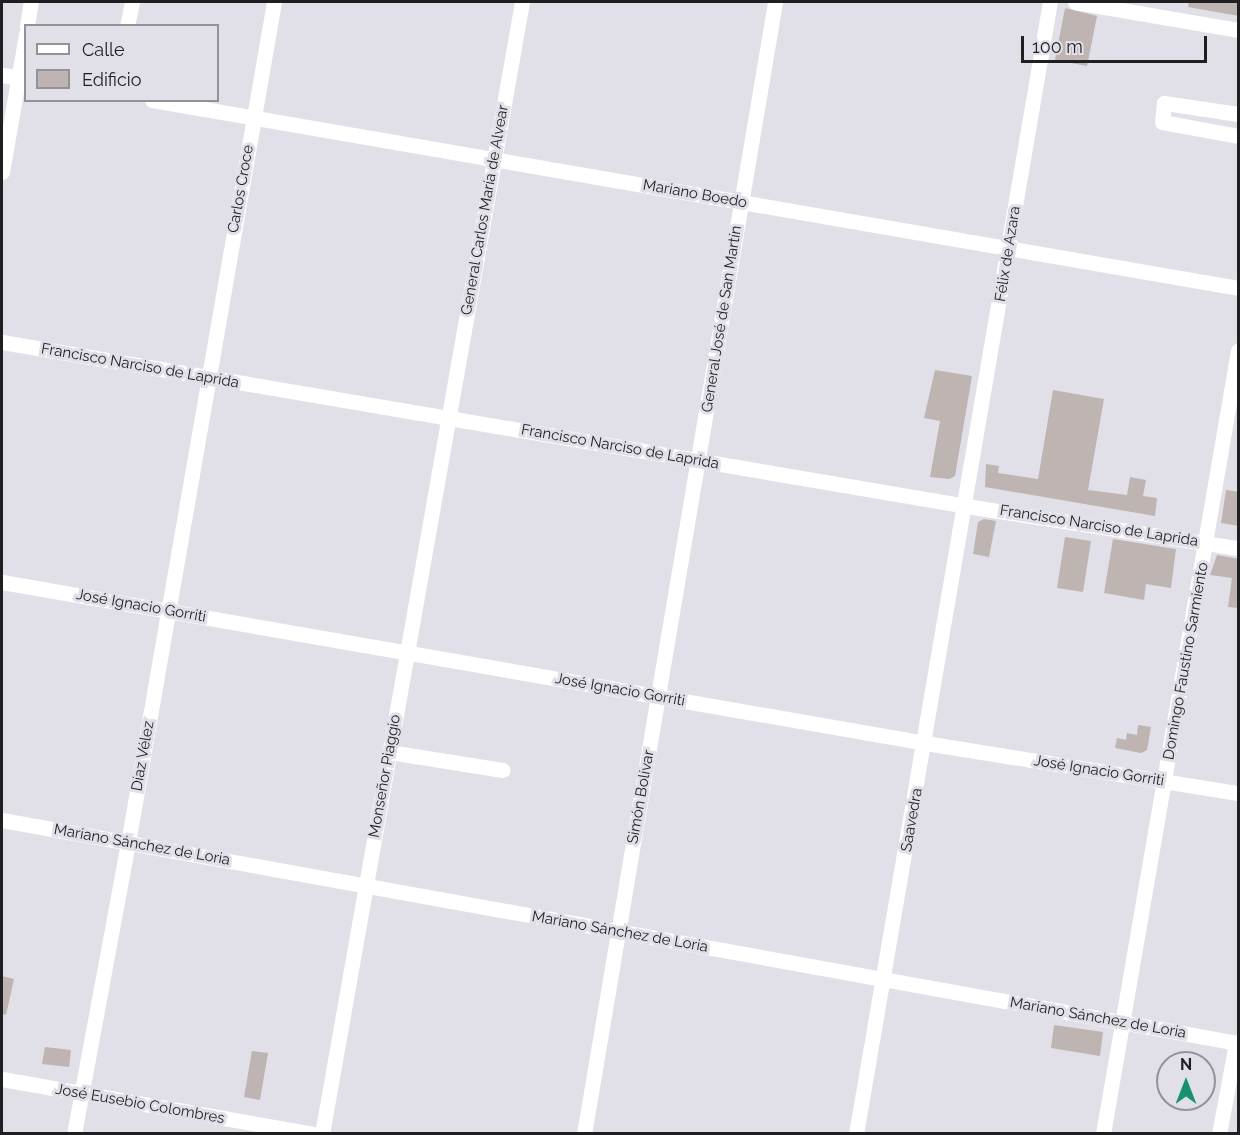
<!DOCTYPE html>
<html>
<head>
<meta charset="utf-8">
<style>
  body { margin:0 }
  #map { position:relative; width:1240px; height:1135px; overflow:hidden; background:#e1dfe8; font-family:Raleway,sans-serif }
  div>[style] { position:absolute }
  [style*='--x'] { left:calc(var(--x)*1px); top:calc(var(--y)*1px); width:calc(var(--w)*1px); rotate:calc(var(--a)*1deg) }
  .building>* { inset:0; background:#beb4b1 }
  .minor>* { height:15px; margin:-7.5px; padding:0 7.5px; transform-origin:7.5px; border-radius:7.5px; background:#fff }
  span { translate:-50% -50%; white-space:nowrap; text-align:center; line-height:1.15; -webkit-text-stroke:6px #e1dfe8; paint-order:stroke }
  .street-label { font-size:15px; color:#1f1e21 }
  .frame { position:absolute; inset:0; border:3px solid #1f1e21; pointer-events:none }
  .legend { position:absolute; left:24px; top:24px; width:195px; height:78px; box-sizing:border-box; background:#e1dfe8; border:2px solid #939298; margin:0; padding:8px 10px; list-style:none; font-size:18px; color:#1f1e21 }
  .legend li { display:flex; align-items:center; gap:12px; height:30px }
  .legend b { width:30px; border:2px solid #939298 }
  .north { position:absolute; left:1156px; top:1051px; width:60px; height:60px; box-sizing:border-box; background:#e1dfe8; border:2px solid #939298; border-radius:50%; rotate:0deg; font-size:16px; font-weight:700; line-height:24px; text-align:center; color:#1f1e21 }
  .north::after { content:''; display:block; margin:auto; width:21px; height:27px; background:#189074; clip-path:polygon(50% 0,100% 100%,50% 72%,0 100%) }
  .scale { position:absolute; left:1021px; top:36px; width:186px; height:27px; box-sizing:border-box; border:3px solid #1f1e21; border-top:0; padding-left:8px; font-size:18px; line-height:21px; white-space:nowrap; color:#1f1e21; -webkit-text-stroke:4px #e1dfe8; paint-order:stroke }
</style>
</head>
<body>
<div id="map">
  <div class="building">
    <i style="clip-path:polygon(1189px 2px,1239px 2px,1239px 16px,1188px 7px)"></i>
    <i style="clip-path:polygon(1065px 8px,1097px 16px,1087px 66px,1055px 60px)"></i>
    <i style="clip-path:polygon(935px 370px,972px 376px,955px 476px,949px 479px,930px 477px,940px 421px,924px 418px)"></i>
    <i style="clip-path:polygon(1053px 390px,1104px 399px,1088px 490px,1127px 495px,1130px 477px,1146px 480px,1143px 496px,1157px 498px,1155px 516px,985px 487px,986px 464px,999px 466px,998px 473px,1038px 479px)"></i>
    <i style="clip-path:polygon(1226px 490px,1239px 492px,1239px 526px,1221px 523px)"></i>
    <i style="clip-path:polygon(984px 519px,996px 521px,989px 557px,973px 554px,978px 522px)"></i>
    <i style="clip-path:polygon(1065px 537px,1091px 541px,1083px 592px,1057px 588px)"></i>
    <i style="clip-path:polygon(1113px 539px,1176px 549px,1171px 588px,1146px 584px,1144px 600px,1104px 593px)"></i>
    <i style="clip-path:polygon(1217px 555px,1239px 559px,1239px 608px,1228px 607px,1232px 578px,1210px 575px)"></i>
    <i style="clip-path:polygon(1138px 725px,1151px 727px,1147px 750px,1141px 753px,1115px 748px,1117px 738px,1126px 740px,1127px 733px,1137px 735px)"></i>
    <i style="clip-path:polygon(2px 976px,14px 979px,6px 1015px,2px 1014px)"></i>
    <i style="clip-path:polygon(1054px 1025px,1103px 1032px,1100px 1056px,1051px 1048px)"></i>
    <i style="clip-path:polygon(45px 1047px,71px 1050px,69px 1067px,42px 1064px)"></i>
    <i style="clip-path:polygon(252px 1051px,268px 1053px,260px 1100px,244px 1097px)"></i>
  </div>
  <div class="minor">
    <i style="--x:1075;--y:2;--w:165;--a:9.7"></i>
    <i style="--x:27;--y:26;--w:24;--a:-81"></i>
    <i style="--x:127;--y:26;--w:25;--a:-78"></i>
    <i style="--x:2;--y:75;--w:24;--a:9"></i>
    <i style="--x:152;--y:100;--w:1102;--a:9.82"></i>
    <i style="--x:1238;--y:114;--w:75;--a:-171.5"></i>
    <i style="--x:1164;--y:103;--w:19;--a:96"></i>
    <i style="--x:1162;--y:122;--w:77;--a:10.4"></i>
    <i style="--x:2;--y:172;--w:140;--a:-80.1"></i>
    <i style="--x:2;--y:342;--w:978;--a:9.65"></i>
    <i style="--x:966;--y:506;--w:275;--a:8.8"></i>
    <i style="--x:2;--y:582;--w:937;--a:9.89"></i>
    <i style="--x:925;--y:743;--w:317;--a:9.1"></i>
    <i style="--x:389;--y:752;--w:115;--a:9"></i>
    <i style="--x:2;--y:820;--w:1256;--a:10.23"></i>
    <i style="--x:2;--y:1079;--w:316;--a:10"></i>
    <i style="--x:74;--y:1134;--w:296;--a:-79.5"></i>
    <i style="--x:128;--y:843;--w:854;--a:-80.15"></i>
    <i style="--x:322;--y:1134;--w:1150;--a:-79.98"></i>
    <i style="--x:584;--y:1134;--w:1148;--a:-80.42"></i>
    <i style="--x:856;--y:1134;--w:1149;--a:-80.28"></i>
    <i style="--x:1103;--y:1134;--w:795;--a:-80.22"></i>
    <i style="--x:1219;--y:1134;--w:93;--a:-79.4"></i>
  </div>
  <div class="street-label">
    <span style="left:241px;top:189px;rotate:-80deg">Carlos Croce</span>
    <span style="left:695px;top:194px;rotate:10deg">Mariano Boedo</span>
    <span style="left:485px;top:210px;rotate:-80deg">General Carlos María de Alvear</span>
    <span style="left:1008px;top:254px;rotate:-81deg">Félix de Azara</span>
    <span style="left:722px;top:319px;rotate:-81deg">General José de San Martín</span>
    <span style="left:140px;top:366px;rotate:10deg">Francisco Narciso de Laprida</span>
    <span style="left:620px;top:447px;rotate:10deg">Francisco Narciso de Laprida</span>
    <span style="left:1099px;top:526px;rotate:9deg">Francisco Narciso de Laprida</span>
    <span style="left:141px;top:606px;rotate:10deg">José Ignacio Gorriti</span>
    <span style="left:1186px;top:661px;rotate:-80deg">Domingo Faustino Sarmiento</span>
    <span style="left:620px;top:690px;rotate:10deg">José Ignacio Gorriti</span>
    <span style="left:143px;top:756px;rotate:-80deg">Díaz Vélez</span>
    <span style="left:1099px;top:771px;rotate:9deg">José Ignacio Gorriti</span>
    <span style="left:385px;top:776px;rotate:-80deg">Monseñor Piaggio</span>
    <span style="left:641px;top:797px;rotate:-80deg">Simón Bolívar</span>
    <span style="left:912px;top:820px;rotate:-80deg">Saavedra</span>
    <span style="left:142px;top:845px;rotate:10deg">Mariano Sánchez de Loria</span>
    <span style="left:620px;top:932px;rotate:10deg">Mariano Sánchez de Loria</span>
    <span style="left:1098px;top:1018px;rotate:10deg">Mariano Sánchez de Loria</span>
    <span style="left:140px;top:1104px;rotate:10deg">José Eusebio Colombres</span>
  </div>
  <div class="frame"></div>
  <ul class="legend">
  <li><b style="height:8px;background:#fff"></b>Calle</li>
  <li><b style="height:16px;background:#beb4b1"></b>Edificio</li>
  </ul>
  <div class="north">N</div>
  <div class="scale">100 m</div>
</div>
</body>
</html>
